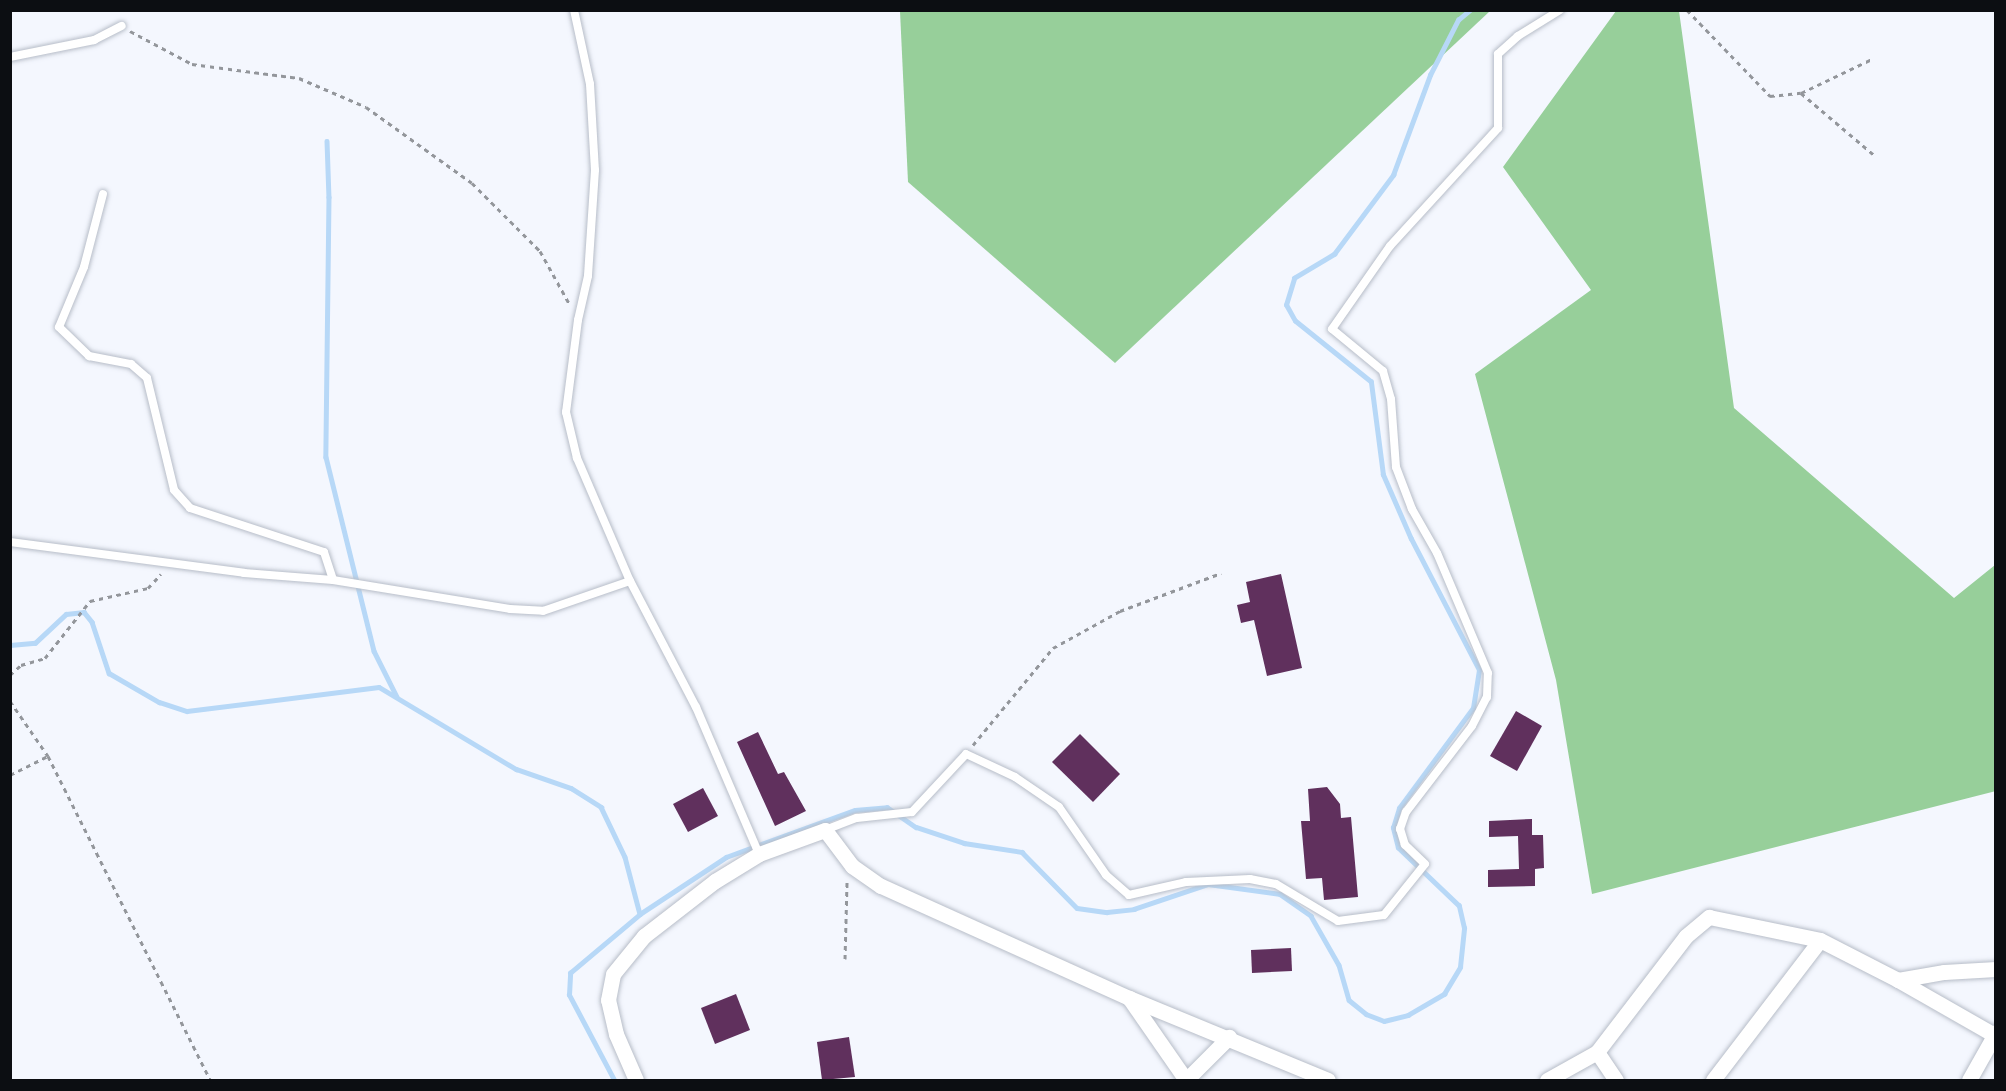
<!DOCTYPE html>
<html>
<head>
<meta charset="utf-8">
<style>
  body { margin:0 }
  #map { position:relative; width:2006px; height:1091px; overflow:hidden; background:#f4f7fe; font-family:"PT Sans Narrow",sans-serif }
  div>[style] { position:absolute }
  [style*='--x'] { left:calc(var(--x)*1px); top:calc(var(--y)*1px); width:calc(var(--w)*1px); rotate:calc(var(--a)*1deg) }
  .forest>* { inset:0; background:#97cf9a }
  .stream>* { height:4.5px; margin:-2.25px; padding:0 2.25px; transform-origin:2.25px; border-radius:2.25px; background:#b7d8f7 }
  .building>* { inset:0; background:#60305d }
  .path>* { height:3px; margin-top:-1.5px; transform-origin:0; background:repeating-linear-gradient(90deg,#93969b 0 4.5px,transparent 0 9px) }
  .roads { filter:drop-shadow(0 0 2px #b7bdc8) drop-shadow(0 0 2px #b7bdc8) }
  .service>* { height:8px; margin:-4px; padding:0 4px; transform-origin:4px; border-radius:4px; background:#fff }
  .minor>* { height:15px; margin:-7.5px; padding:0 7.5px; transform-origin:7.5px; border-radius:7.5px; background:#fff }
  span { translate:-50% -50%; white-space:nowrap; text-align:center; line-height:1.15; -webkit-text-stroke:6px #fff; paint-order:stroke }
  .frame { position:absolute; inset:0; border:12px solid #0c0e12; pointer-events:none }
</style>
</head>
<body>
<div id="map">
  <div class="forest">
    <i style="clip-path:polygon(900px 11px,900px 10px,1490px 11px,1115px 363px,908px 182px)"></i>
    <i style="clip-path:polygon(1616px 11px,1679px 11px,1734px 408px,1954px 598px,1995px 565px,1996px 791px,1592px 894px,1556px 680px,1475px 374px,1591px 290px,1503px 167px)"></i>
  </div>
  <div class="stream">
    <i style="--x:327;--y:141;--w:56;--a:88"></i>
    <i style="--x:329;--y:197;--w:260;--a:90.7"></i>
    <i style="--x:326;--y:457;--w:200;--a:76.1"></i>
    <i style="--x:374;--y:651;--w:51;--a:63.4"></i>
    <i style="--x:10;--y:645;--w:25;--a:-5"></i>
    <i style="--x:35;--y:643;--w:42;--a:-43.1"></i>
    <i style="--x:66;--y:614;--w:18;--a:-6"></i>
    <i style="--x:84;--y:612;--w:13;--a:51"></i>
    <i style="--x:92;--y:622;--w:54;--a:71.6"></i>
    <i style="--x:109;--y:673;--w:58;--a:30.1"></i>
    <i style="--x:159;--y:702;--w:29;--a:18"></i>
    <i style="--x:187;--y:711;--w:193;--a:-7.1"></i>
    <i style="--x:379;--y:687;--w:160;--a:30.9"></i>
    <i style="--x:516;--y:769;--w:58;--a:19.1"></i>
    <i style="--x:571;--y:788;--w:36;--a:32"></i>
    <i style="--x:601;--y:807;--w:55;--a:64.4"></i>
    <i style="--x:625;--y:857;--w:59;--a:75.3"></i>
    <i style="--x:614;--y:1080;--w:96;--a:-117.9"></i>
    <i style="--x:569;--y:995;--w:22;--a:-87"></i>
    <i style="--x:570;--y:973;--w:92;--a:-40.1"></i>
    <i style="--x:640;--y:914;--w:103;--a:-33.5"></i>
    <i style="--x:726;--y:857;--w:137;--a:-20"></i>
    <i style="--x:855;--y:810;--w:32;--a:-5"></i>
    <i style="--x:887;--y:807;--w:35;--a:35"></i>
    <i style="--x:916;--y:827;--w:51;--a:18.4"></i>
    <i style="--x:964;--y:843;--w:59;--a:8.8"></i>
    <i style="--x:1022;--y:852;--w:78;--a:45.5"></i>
    <i style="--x:1077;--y:908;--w:30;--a:8"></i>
    <i style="--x:1107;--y:912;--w:27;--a:-6"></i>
    <i style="--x:1134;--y:909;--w:78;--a:-18.7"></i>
    <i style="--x:1208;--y:884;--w:73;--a:7.9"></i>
    <i style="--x:1280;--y:894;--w:38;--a:35"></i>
    <i style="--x:1311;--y:916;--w:56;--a:60.3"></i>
    <i style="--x:1339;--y:965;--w:36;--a:74"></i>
    <i style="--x:1349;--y:1000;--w:22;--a:39"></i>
    <i style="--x:1366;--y:1014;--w:19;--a:21"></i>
    <i style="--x:1384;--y:1021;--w:25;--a:-14"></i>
    <i style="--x:1408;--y:1015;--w:42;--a:-30.3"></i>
    <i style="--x:1444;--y:994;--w:31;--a:-59"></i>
    <i style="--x:1460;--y:967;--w:39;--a:-84"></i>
    <i style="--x:1464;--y:928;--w:23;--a:-103"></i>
    <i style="--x:1459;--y:906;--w:84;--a:-136.4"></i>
    <i style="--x:1398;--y:848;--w:21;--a:-104"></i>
    <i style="--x:1393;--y:828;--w:21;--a:-73"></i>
    <i style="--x:1399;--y:808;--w:124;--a:-53.5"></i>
    <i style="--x:1473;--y:708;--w:38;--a:-81"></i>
    <i style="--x:1479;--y:670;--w:148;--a:-117.4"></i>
    <i style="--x:1411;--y:539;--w:70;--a:-113.6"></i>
    <i style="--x:1383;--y:475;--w:94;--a:-97.4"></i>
    <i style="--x:1371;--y:382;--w:97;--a:-141.2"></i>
    <i style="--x:1295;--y:321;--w:18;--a:-119"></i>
    <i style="--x:1286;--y:305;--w:28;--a:-73"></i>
    <i style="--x:1294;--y:278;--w:47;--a:-31"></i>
    <i style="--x:1334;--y:254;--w:99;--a:-53.2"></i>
    <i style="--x:1393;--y:175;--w:107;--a:-69.7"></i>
    <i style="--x:1430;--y:75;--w:62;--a:-63"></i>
    <i style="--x:1458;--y:20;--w:16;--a:-40"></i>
  </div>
  <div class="building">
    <i style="clip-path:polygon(1281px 574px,1302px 668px,1267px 676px,1254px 620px,1241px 623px,1237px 605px,1250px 602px,1246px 582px)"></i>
    <i style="clip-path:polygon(1516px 711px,1542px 726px,1517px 771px,1490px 756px)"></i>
    <i style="clip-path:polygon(758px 732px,778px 774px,784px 772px,806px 811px,775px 826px,737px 742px)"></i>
    <i style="clip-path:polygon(1080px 734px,1120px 774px,1093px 802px,1052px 762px)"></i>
    <i style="clip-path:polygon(1327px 787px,1340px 804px,1341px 818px,1351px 817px,1358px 897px,1324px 900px,1322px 878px,1306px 879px,1301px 821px,1310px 821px,1308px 789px)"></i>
    <i style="clip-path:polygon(703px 788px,718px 816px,688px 832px,673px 804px)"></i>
    <i style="clip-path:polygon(1532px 819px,1532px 835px,1543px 835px,1544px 868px,1535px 869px,1535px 886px,1488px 887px,1488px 870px,1519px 869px,1518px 836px,1489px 837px,1489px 821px)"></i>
    <i style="clip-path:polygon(1291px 948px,1292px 971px,1252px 973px,1251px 950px)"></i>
    <i style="clip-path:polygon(736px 994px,750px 1030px,715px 1044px,701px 1008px)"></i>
    <i style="clip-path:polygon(849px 1037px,855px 1077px,822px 1080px,817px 1042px)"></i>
  </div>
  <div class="path">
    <i style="--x:1687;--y:10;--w:120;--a:46"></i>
    <i style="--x:1770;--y:96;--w:31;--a:-6"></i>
    <i style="--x:1801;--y:93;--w:96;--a:40.3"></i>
    <i style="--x:130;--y:31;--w:70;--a:28"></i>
    <i style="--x:192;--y:64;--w:108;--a:7.5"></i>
    <i style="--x:299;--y:78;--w:73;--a:23.4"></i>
    <i style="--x:366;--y:107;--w:130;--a:35.6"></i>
    <i style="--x:472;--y:183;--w:96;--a:45"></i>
    <i style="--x:540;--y:251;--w:62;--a:60.9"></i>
    <i style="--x:1801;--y:93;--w:79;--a:-25.6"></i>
    <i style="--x:10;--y:675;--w:15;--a:-42"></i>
    <i style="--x:21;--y:665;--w:25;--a:-16"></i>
    <i style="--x:45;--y:658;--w:73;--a:-51.7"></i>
    <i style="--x:90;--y:601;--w:59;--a:-12.6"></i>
    <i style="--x:148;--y:588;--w:19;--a:-47"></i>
    <i style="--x:10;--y:701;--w:67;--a:55.4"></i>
    <i style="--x:48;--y:756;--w:362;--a:63.4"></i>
    <i style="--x:973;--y:745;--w:126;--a:-50.5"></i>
    <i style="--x:1053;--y:648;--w:77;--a:-28.9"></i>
    <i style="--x:1120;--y:611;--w:108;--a:-20.6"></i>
    <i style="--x:10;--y:775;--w:42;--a:-26.6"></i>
    <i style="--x:845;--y:959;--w:77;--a:-88.5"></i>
  </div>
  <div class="roads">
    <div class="service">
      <i style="--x:574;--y:10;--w:76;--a:77.8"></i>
      <i style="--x:590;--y:84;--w:86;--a:86.7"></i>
      <i style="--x:595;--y:170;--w:106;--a:93.8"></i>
      <i style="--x:588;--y:276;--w:45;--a:102.8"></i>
      <i style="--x:578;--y:320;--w:93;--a:97.4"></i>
      <i style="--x:566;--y:412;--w:47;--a:76.6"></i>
      <i style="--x:577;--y:458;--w:134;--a:66.7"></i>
      <i style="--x:630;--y:581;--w:142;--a:62.4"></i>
      <i style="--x:696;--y:707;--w:160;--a:66.8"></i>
      <i style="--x:10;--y:57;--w:86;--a:-11.4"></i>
      <i style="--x:94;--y:40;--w:31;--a:-27"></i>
      <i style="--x:103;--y:194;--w:75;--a:104.6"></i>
      <i style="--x:84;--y:267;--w:65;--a:112.6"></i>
      <i style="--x:59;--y:327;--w:42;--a:44"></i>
      <i style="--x:89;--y:356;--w:43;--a:10.8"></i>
      <i style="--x:131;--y:364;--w:21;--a:41"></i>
      <i style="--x:147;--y:378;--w:115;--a:76.4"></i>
      <i style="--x:174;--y:490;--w:24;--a:48"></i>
      <i style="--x:190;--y:508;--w:141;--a:18.2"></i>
      <i style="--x:324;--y:552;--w:29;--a:72"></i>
      <i style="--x:10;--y:542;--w:236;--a:7.5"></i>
      <i style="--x:244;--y:573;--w:89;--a:4.5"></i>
      <i style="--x:333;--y:580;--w:179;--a:9.3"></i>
      <i style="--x:510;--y:609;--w:33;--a:3"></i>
      <i style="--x:543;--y:611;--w:92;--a:-19"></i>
      <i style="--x:825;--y:830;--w:34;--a:-21"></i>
      <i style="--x:857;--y:818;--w:55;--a:-6.2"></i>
      <i style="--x:912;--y:812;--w:79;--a:-47"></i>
      <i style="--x:966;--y:754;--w:54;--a:25.1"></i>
      <i style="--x:1015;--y:777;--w:53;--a:34.3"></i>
      <i style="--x:1059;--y:807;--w:83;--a:55.3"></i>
      <i style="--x:1106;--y:875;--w:30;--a:41"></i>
      <i style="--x:1129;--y:895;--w:58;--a:-12.8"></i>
      <i style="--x:1186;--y:882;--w:64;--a:-2.7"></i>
      <i style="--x:1250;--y:879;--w:26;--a:11"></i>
      <i style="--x:1276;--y:884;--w:72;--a:30.8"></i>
      <i style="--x:1338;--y:921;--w:46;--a:-7.4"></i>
      <i style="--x:1384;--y:915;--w:65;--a:-51.2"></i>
      <i style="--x:1425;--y:864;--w:28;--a:-136"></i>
      <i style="--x:1405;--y:845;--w:17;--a:-107"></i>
      <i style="--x:1400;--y:829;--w:18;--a:-71"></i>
      <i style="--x:1406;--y:812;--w:108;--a:-52.5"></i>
      <i style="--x:1472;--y:726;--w:33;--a:-63"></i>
      <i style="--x:1487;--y:697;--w:24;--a:-88"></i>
      <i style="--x:1488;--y:673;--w:130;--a:-113"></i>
      <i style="--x:1437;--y:553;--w:51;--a:-119.6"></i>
      <i style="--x:1412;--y:509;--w:45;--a:-110.9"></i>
      <i style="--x:1396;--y:467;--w:68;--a:-94.2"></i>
      <i style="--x:1391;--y:399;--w:29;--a:-106"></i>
      <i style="--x:1383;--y:371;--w:66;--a:-140.5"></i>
      <i style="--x:1332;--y:329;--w:101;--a:-55.1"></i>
      <i style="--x:1390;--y:246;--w:160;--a:-47.5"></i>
      <i style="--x:1498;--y:128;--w:74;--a:-90"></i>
      <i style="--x:1498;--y:54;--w:27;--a:-42"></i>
      <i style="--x:1518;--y:36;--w:49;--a:-31.8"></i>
    </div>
    <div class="minor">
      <i style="--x:1898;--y:980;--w:113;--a:29.7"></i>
      <i style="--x:1129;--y:998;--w:100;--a:55.2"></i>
      <i style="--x:1597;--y:1052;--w:34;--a:56"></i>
      <i style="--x:636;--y:1080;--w:50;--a:-113.5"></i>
      <i style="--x:616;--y:1034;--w:35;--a:-103"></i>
      <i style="--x:608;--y:1000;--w:26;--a:-79"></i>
      <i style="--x:613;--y:974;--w:49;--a:-50.8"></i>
      <i style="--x:644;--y:936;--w:90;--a:-37.8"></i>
      <i style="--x:715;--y:881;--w:52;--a:-31.5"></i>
      <i style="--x:759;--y:854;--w:70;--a:-20"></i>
      <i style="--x:825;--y:830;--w:45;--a:53.1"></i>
      <i style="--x:852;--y:866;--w:35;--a:35"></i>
      <i style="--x:881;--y:886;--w:272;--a:24.3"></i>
      <i style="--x:1129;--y:998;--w:215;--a:22.4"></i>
      <i style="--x:1186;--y:1080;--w:61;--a:-45"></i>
      <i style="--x:1547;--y:1080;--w:57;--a:-29.2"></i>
      <i style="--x:1597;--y:1052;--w:146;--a:-52.5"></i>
      <i style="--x:1686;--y:936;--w:30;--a:-40"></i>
      <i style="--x:1709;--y:917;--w:113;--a:11.7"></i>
      <i style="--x:1820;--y:940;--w:88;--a:27.1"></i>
      <i style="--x:1898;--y:980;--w:47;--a:-9.9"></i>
      <i style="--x:1944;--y:972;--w:52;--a:-3.3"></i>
      <i style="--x:1713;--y:1080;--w:176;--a:-52.6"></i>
      <i style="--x:1969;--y:1080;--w:55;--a:-60.6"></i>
    </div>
  </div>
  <div class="frame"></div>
</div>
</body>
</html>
